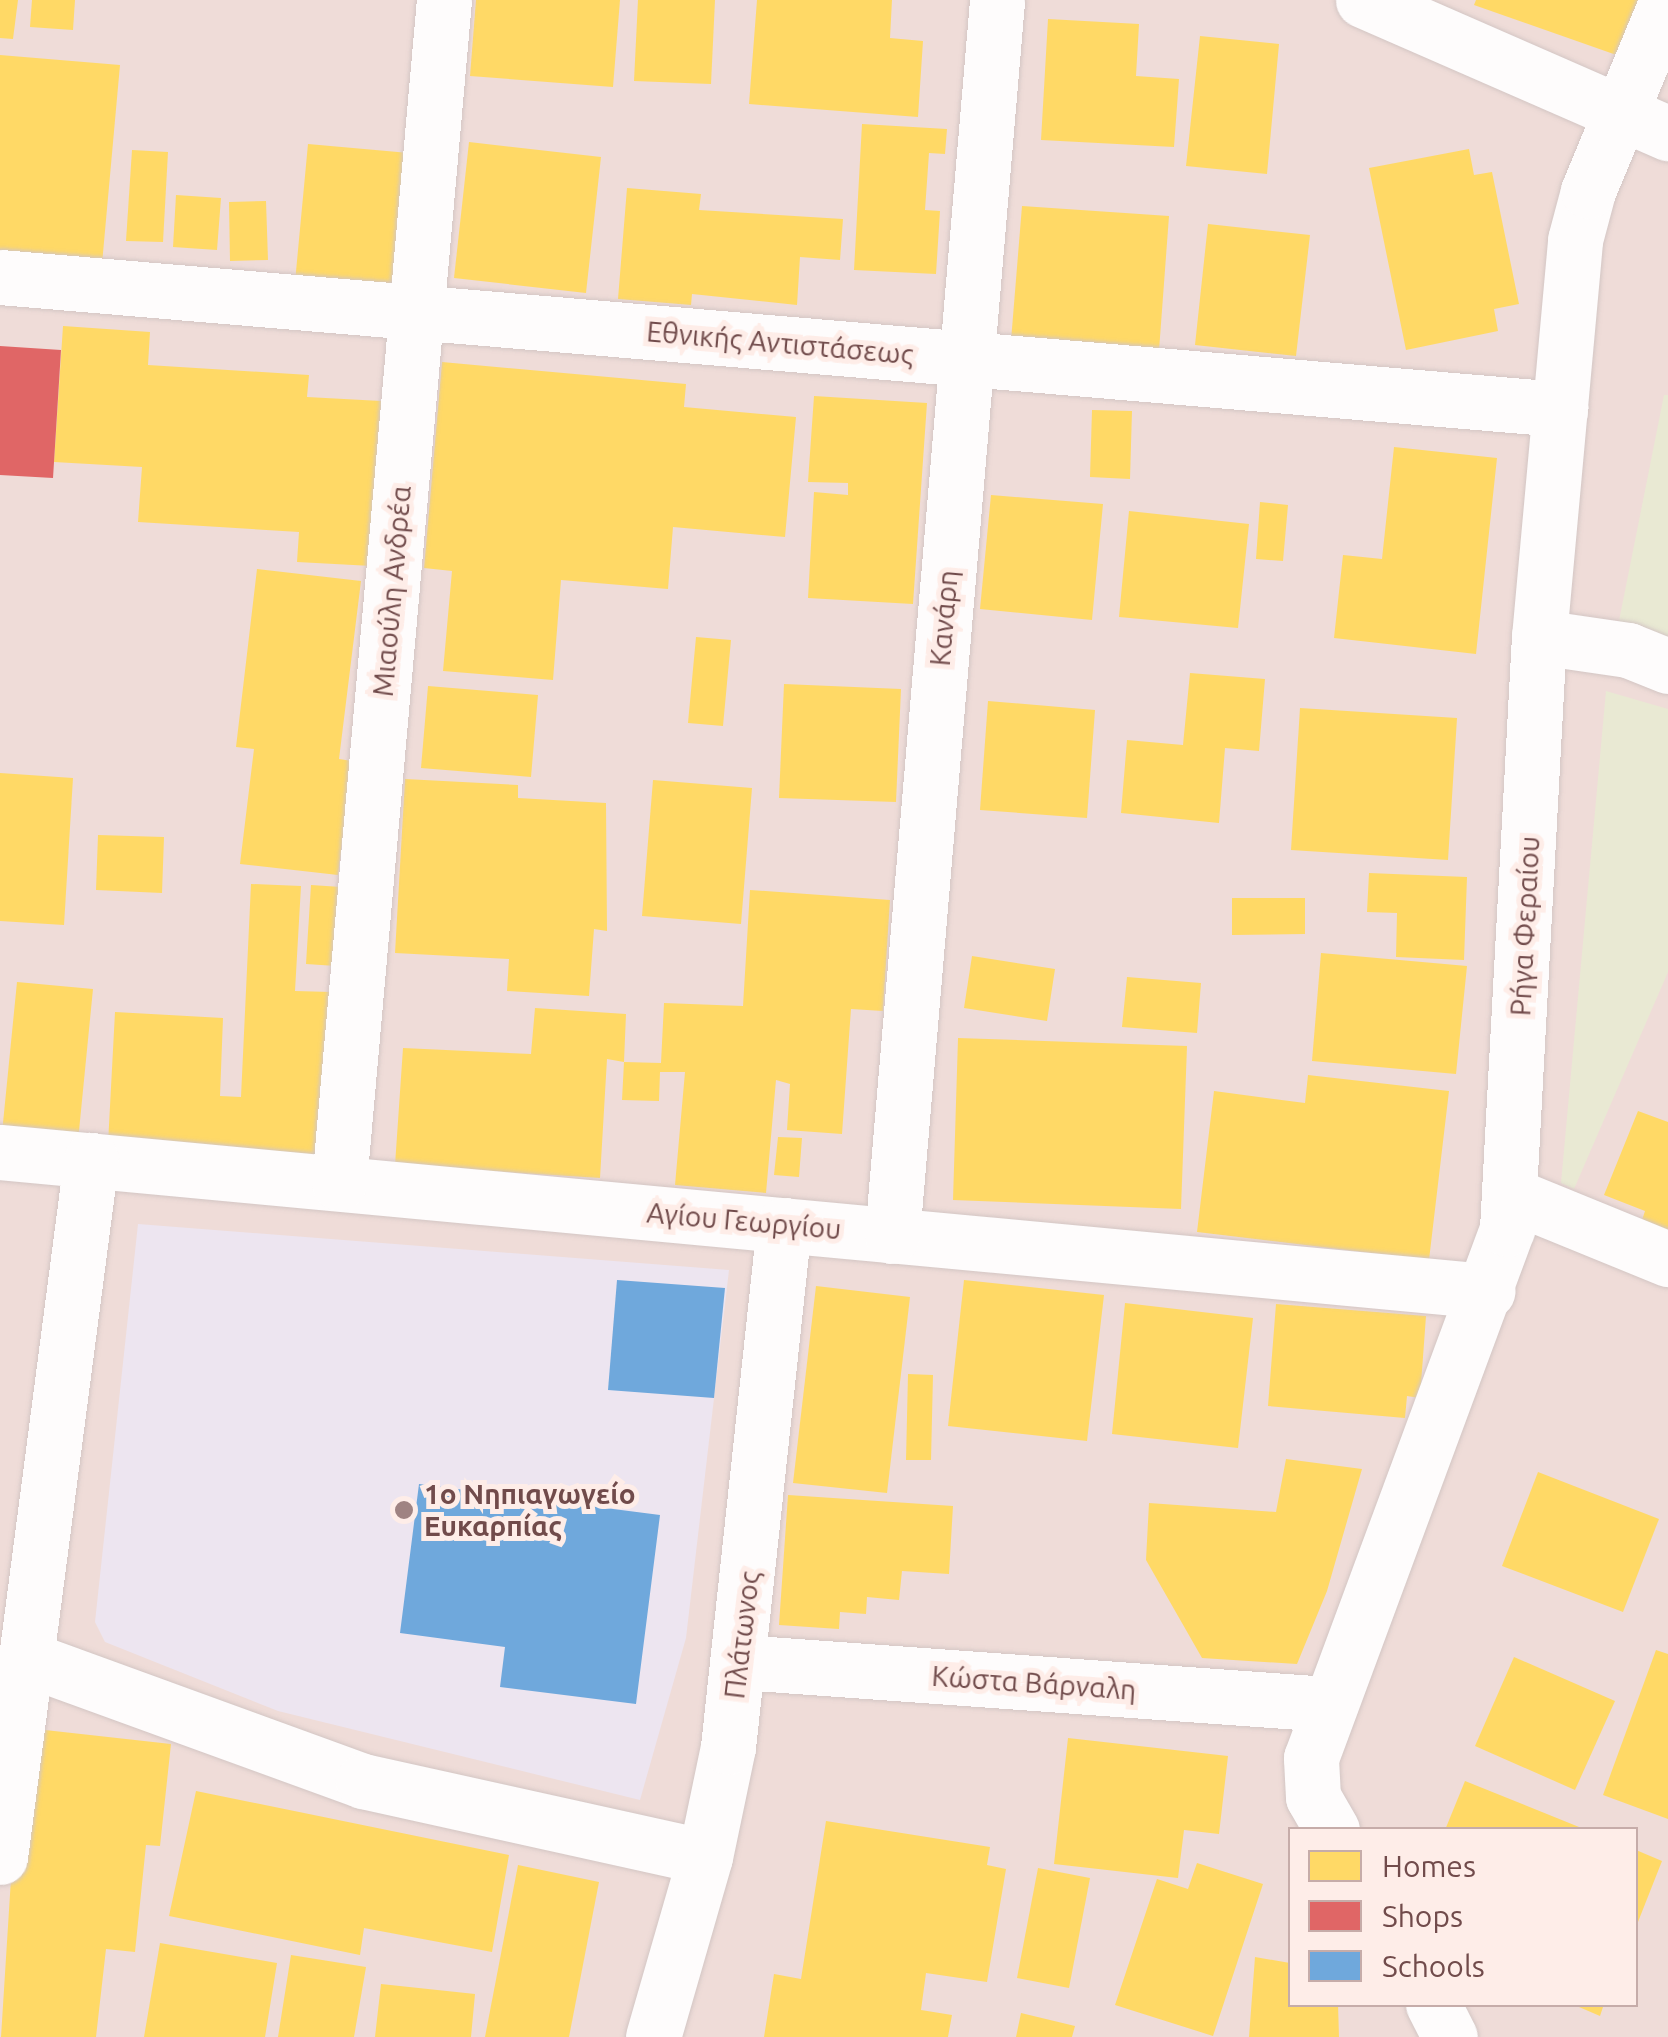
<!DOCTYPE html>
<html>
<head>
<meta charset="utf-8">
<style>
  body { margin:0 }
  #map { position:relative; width:1668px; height:2037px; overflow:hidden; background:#f5ebe8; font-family:Ubuntu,sans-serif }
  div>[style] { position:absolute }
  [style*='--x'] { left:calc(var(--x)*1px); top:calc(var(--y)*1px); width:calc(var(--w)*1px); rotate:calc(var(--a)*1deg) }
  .residential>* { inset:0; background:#efdcd8 }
  .education>* { inset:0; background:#ede5f0 }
  .green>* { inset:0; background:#e9e9d3 }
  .homes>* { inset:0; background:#ffd966 }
  .shops>* { inset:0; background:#e06666 }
  .schools>* { inset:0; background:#6fa8dc }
  .roads { filter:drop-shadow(0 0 2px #d3c6c4) drop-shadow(0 0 2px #d3c6c4) }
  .minor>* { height:55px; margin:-27.5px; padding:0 27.5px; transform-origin:27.5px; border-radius:27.5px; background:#fefcfc }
  .dots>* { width:28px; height:28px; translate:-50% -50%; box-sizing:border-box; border:5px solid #feede8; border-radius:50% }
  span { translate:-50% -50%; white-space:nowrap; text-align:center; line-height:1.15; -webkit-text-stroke:10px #feede8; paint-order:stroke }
  .street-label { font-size:28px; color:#714b4b }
  .poi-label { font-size:28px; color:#714b4b; font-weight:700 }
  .left { translate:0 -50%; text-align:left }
  .legend { position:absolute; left:1288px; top:1827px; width:350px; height:180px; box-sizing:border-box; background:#feede8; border:2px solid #c6aca9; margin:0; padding:12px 18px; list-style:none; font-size:30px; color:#714b4b }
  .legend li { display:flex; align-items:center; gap:20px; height:50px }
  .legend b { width:50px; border:2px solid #c6aca9 }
</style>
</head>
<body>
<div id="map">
  <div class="residential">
    <i style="clip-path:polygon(evenodd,0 0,1668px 0,1668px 2037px,0 2037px,0 0,1290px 1830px,1636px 1830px,1636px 2004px,1290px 2004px,1290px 1830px)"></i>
  </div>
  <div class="education">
    <i style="clip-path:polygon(138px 1224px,729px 1270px,686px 1638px,640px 1800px,278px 1711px,105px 1642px,95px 1622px)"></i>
  </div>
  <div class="green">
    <i style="clip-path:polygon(1664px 395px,1668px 395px,1668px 641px,1617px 631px)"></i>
    <i style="clip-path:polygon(1606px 691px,1668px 709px,1668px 972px,1574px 1189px,1561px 1183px)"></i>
  </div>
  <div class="homes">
    <i style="clip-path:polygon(0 0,18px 0,13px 39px,0 38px)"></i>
    <i style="clip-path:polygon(32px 0,75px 0,73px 30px,30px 27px)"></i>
    <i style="clip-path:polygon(476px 0,620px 0,613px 87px,470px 76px)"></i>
    <i style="clip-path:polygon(638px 0,715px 0,711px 84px,634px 81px)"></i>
    <i style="clip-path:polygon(757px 0,892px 0,890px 38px,923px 41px,918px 117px,749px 104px)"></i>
    <i style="clip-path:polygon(1476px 0,1646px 0,1625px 58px,1474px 5px)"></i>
    <i style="clip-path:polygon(1048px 19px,1139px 24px,1136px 76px,1179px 79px,1174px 147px,1041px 140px)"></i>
    <i style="clip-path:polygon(1200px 36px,1279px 44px,1267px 174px,1186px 166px)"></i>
    <i style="clip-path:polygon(0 55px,120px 65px,102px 264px,0 255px)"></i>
    <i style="clip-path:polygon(862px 124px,947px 129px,945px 154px,929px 153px,925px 210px,940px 211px,936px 274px,854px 270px)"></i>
    <i style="clip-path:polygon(469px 142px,601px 157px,586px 293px,454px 278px)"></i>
    <i style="clip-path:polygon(308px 144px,409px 153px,397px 290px,295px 282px)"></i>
    <i style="clip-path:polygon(1469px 149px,1474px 175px,1492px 172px,1519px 304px,1494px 309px,1498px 331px,1406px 350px,1369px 168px)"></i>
    <i style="clip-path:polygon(132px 150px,168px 152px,163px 242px,126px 241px)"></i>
    <i style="clip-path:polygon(627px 188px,701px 194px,699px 210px,843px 219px,840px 260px,800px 257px,797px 305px,692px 294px,691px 305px,618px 299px)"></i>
    <i style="clip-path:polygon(176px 195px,221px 198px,217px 250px,173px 247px)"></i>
    <i style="clip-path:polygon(266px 201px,268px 260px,230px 261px,229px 202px)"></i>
    <i style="clip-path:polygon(1022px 206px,1169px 216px,1158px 364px,1010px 353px)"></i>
    <i style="clip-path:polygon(1208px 224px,1310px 235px,1296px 356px,1195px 345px)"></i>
    <i style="clip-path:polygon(63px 326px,150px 332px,148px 365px,309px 375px,307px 397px,381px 401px,372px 566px,297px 562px,299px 532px,138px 522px,142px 467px,54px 462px)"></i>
    <i style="clip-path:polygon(442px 362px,686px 384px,684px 407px,796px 417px,785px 537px,673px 527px,668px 589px,561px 580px,553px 680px,443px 671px,452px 571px,424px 568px)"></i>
    <i style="clip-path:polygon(814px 396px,927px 403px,913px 604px,808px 598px,814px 492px,848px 495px,848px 483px,808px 482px)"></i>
    <i style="clip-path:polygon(1092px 410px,1132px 411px,1130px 479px,1090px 477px)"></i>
    <i style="clip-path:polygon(1394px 447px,1497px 458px,1476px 654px,1334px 638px,1343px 555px,1382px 559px)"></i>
    <i style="clip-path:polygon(991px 495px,1103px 504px,1092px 620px,980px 609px)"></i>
    <i style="clip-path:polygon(1260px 502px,1288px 505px,1283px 561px,1256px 559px)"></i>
    <i style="clip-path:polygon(1129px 511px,1249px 524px,1238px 628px,1119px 617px)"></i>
    <i style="clip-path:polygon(257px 569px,361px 581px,339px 759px,352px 761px,338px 875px,240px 864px,254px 749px,236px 747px)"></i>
    <i style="clip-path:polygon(696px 637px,731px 640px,723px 726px,688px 723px)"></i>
    <i style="clip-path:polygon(1190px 673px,1265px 679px,1259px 751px,1225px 748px,1219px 823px,1121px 813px,1127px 740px,1183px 745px)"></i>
    <i style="clip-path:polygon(784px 684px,901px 689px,896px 802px,779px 798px)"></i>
    <i style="clip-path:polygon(428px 686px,538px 695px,531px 777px,421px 768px)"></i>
    <i style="clip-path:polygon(988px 701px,1095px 710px,1087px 818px,980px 810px)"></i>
    <i style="clip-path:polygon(1300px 708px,1457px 718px,1448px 860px,1291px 850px)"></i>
    <i style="clip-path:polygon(0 773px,73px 778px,64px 925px,0 921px)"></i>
    <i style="clip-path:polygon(405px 779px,518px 785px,518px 798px,606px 803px,607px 931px,594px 929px,589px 996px,507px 991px,509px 959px,395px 953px)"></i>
    <i style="clip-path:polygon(653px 780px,752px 788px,741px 924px,642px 916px)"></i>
    <i style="clip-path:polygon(98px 835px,164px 837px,162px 893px,96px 890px)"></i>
    <i style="clip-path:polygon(1369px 873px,1467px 877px,1464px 960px,1396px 957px,1397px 913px,1367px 912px)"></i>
    <i style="clip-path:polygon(251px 884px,301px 886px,295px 991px,331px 992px,322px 1175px,108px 1144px,115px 1012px,223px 1018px,220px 1096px,241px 1097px)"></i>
    <i style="clip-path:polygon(311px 885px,341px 887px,336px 966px,306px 964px)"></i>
    <i style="clip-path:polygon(750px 890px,890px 900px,883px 1011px,851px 1009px,842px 1134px,787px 1130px,790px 1084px,776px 1080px,766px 1193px,675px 1185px,685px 1072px,660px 1072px,659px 1101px,622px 1100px,624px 1062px,661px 1063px,664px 1003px,743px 1006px)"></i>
    <i style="clip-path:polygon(1232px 898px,1305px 898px,1305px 934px,1232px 935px)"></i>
    <i style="clip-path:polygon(1321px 953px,1467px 966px,1456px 1074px,1312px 1061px)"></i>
    <i style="clip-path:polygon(972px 956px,1055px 969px,1047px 1021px,964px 1008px)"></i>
    <i style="clip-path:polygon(1127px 977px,1201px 983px,1197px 1033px,1122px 1027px)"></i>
    <i style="clip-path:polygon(17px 982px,93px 989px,78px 1141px,2px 1133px)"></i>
    <i style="clip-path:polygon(535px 1008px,626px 1014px,624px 1062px,607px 1059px,600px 1178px,395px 1165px,403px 1048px,531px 1054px)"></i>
    <i style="clip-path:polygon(958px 1038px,1187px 1046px,1181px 1209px,953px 1200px)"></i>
    <i style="clip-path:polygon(1308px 1075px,1449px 1091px,1429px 1260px,1197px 1232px,1214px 1091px,1305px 1103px)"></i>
    <i style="clip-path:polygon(1638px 1111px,1668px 1122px,1668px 1241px,1639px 1229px,1645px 1211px,1604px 1195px)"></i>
    <i style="clip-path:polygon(778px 1137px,802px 1138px,799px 1177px,774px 1175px)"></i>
    <i style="clip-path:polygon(964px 1280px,1104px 1295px,1087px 1441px,948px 1426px)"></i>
    <i style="clip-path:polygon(816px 1286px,910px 1297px,887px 1493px,793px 1483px)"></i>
    <i style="clip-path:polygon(1125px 1303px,1253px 1318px,1238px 1448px,1112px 1434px)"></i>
    <i style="clip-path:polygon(1276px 1304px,1426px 1316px,1420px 1398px,1407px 1396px,1405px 1418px,1268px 1406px)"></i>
    <i style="clip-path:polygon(908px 1374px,933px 1375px,931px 1460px,906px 1460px)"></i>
    <i style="clip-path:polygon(1286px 1459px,1362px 1469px,1327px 1591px,1297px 1664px,1202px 1658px,1146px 1560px,1149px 1503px,1276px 1512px)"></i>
    <i style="clip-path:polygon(1538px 1472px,1659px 1519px,1623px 1612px,1502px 1566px)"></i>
    <i style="clip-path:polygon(788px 1495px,953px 1506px,949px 1574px,902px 1571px,899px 1600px,867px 1597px,866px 1614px,840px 1612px,839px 1629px,779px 1625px)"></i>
    <i style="clip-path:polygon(1656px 1650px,1668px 1654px,1668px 1819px,1603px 1795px)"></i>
    <i style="clip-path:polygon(1514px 1657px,1615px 1701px,1575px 1790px,1475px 1746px)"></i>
    <i style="clip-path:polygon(36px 1729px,171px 1744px,160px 1846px,146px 1845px,135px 1952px,106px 1949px,96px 2037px,1px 2037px,14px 1831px)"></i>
    <i style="clip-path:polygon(1068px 1738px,1228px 1756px,1219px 1834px,1184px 1830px,1178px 1878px,1054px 1864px)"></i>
    <i style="clip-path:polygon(1465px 1781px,1584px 1829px,1584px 1830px,1445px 1830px)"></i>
    <i style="clip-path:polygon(196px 1791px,509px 1855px,492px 1952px,364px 1928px,360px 1955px,169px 1916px)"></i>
    <i style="clip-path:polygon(826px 1821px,990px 1847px,987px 1865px,1006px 1869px,987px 1982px,926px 1973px,921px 2010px,952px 2015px,948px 2037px,764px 2037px,774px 1974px,801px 1979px)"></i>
    <i style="clip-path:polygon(1636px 1850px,1662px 1861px,1636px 1927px)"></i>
    <i style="clip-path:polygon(1197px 1863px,1263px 1884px,1213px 2036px,1115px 2005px,1157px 1879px,1188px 1889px)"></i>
    <i style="clip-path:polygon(518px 1865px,599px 1882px,569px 2037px,485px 2037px)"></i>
    <i style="clip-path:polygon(1038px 1868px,1090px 1878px,1069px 1988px,1017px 1978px)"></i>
    <i style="clip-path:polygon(160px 1943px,277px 1963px,265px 2037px,144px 2037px)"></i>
    <i style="clip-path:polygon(291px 1955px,366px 1967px,354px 2037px,278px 2037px)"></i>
    <i style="clip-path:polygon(1255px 1957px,1290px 1963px,1290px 2004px,1338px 2004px,1339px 2037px,1249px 2037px)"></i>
    <i style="clip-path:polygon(381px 1984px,475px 1994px,471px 2037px,375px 2037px)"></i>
    <i style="clip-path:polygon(1572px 2004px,1604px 2004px,1600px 2016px)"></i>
    <i style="clip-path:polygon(1021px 2013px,1075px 2026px,1072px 2037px,1016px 2037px)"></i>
  </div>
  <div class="shops">
    <i style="clip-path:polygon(0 346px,61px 350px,53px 478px,0 475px)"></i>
  </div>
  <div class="schools">
    <i style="clip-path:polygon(617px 1280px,725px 1288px,714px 1398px,608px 1390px)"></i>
    <i style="clip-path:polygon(419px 1484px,660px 1515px,636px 1704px,500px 1687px,505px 1647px,400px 1633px)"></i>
  </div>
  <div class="roads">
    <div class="minor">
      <i style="--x:1363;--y:0;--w:333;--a:23.6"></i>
      <i style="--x:0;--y:277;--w:1566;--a:4.84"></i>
      <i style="--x:1539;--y:637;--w:90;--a:8.3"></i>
      <i style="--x:1628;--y:650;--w:43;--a:21.8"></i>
      <i style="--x:0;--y:1152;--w:1494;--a:5.34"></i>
      <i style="--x:339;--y:1183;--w:1188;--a:-84.93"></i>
      <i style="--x:1511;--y:1195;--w:170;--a:22.2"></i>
      <i style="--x:892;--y:1236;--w:1240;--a:-85.14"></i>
      <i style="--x:25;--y:1658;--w:360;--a:20"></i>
      <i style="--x:363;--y:1781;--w:350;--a:12.5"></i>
      <i style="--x:741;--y:1662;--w:588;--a:4.1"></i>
      <i style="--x:1332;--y:1830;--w:38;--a:-120"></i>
      <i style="--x:1313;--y:1797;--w:39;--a:-93"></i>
      <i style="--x:1311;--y:1758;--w:564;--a:-69.67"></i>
      <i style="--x:1507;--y:1229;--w:593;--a:-86.91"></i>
      <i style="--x:1539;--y:637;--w:399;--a:-84.8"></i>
      <i style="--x:1575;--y:240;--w:51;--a:-75.1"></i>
      <i style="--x:1588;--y:191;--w:207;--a:-67.5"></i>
      <i style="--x:0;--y:1857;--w:703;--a:-82.56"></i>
      <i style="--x:1433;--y:2004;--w:37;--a:63"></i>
      <i style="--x:653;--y:2037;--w:187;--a:-73.9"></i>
      <i style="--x:705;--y:1857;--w:112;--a:-78.2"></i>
      <i style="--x:728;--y:1747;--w:525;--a:-83.88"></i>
    </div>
  </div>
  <div class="dots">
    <i style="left:404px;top:1510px;background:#9f8382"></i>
  </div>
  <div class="street-label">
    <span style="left:780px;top:343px;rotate:5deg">Εθνικής Αντιστάσεως</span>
    <span style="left:392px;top:591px;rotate:-85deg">Μιαούλη Ανδρέα</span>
    <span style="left:944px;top:618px;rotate:-85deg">Κανάρη</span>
    <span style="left:1525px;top:926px;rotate:-87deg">Ρήγα Φεραίου</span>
    <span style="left:744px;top:1221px;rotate:5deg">Αγίου Γεωργίου</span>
    <span style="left:742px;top:1635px;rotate:-83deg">Πλάτωνος</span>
    <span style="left:1034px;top:1683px;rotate:4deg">Κώστα Βάρναλη</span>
  </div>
  <div class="poi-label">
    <span class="left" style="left:424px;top:1510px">1ο Νηπιαγωγείο<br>Ευκαρπίας</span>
  </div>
  <ul class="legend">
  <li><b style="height:28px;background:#ffd966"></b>Homes</li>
  <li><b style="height:28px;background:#e06666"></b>Shops</li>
  <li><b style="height:28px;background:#6fa8dc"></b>Schools</li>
  </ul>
</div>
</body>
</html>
